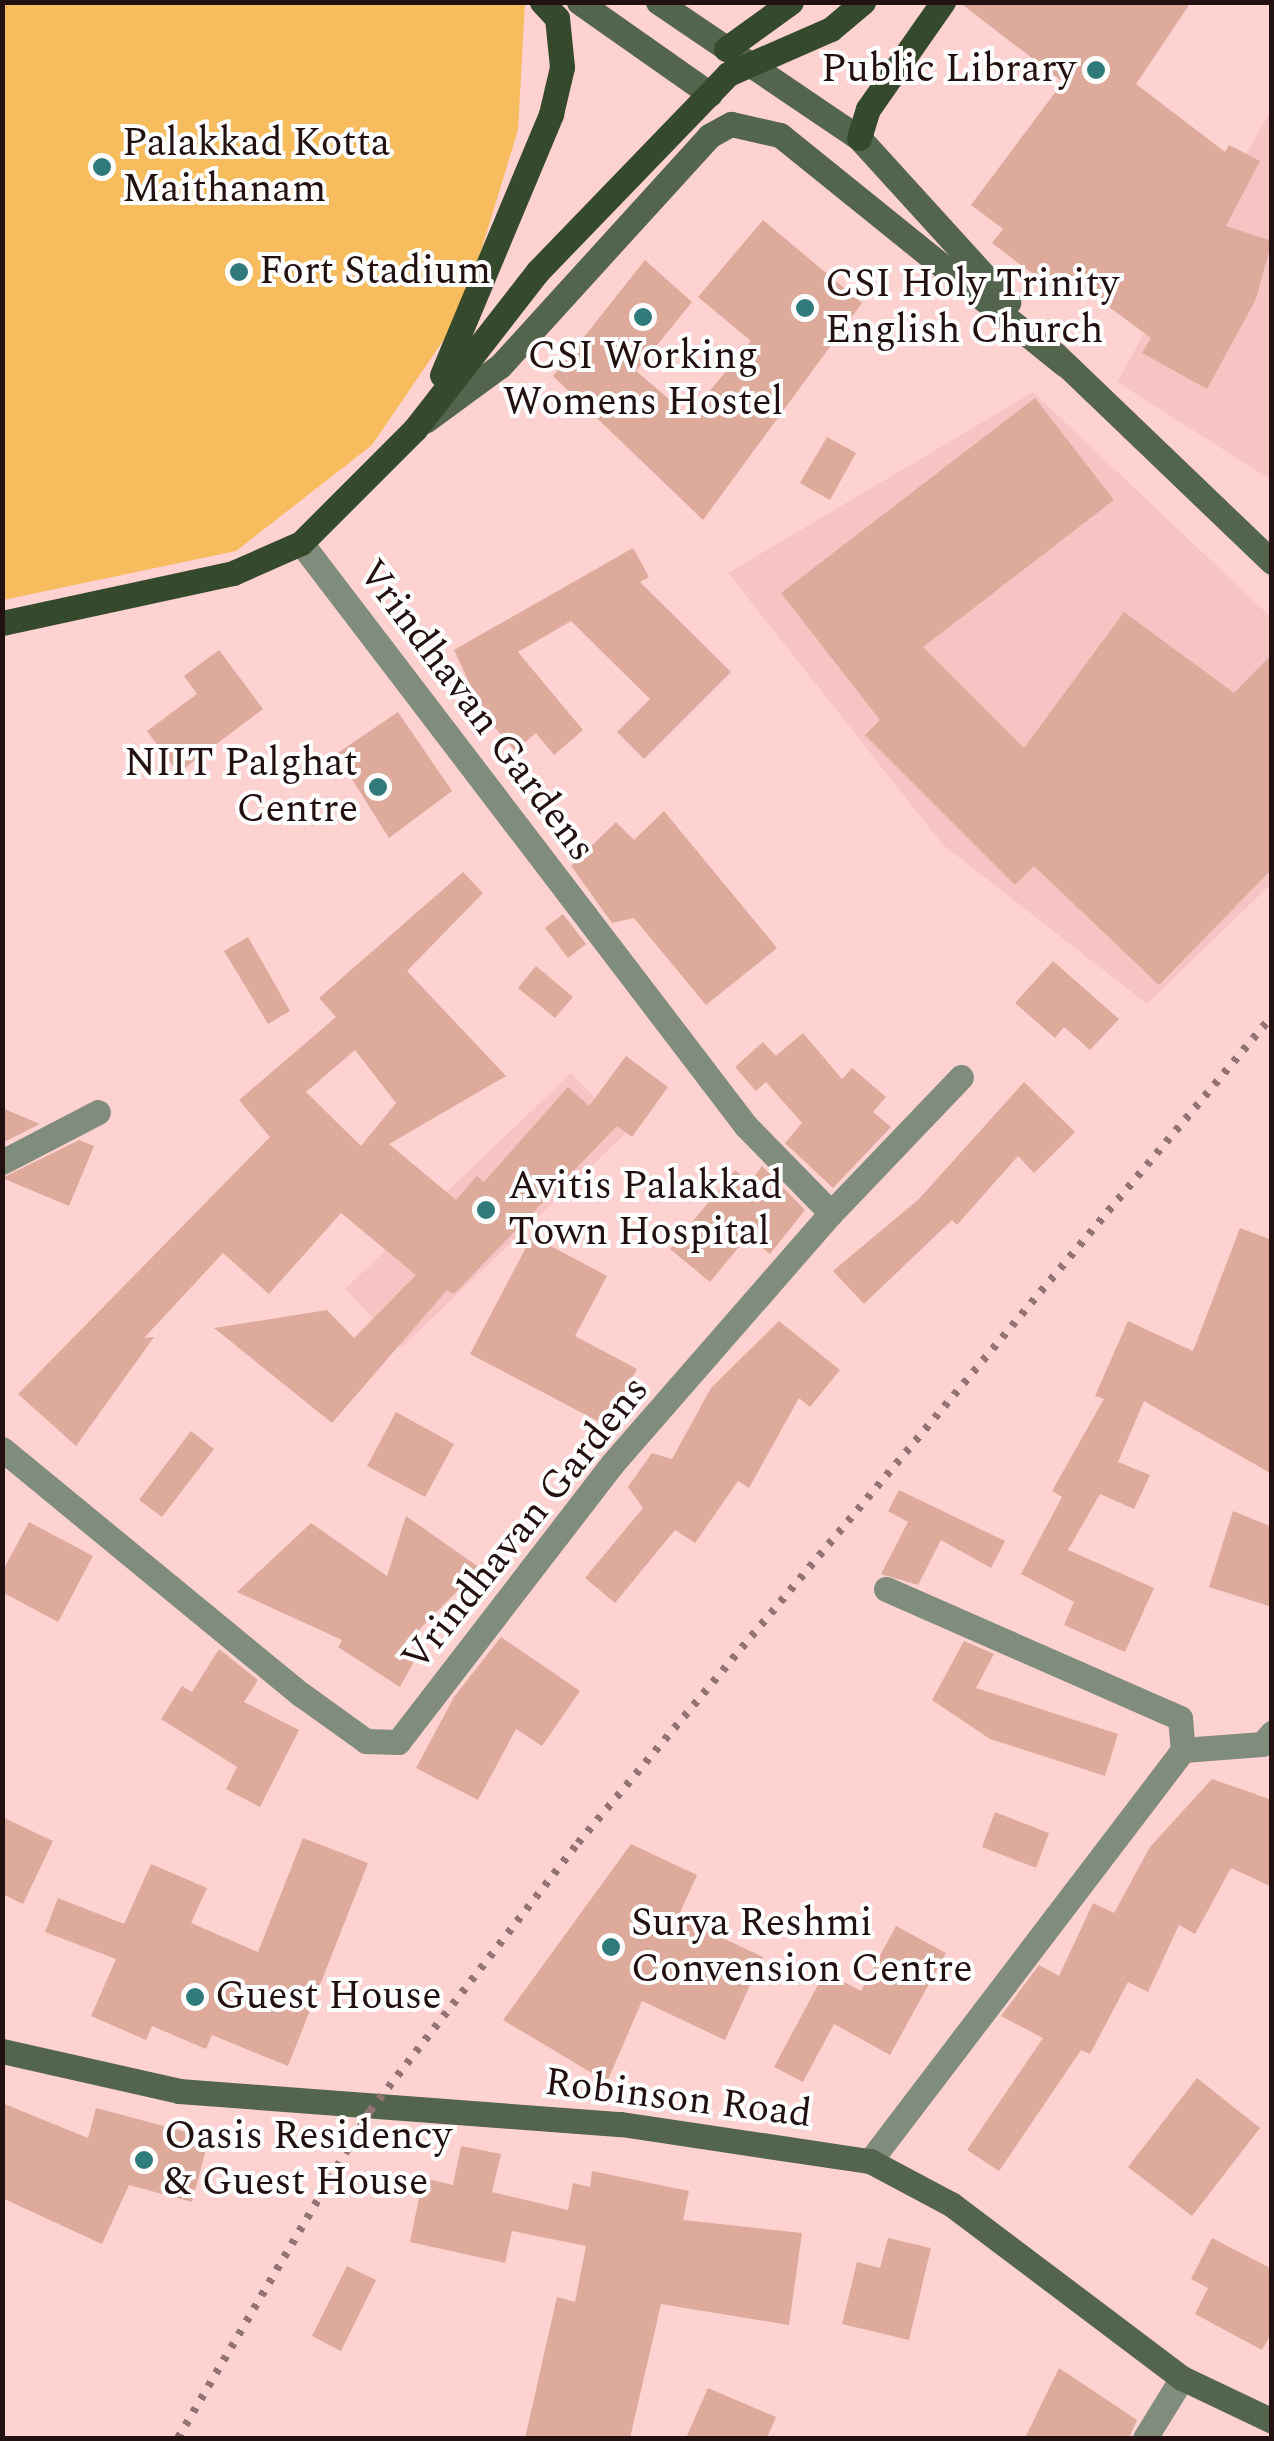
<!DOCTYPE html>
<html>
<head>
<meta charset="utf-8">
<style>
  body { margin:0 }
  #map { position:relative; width:1274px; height:2441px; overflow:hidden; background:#ffd2d2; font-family:Spectral,serif }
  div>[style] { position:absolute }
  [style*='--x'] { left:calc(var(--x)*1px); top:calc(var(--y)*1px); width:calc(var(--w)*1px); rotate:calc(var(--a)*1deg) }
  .built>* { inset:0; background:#f7c4c4 }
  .green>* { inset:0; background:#f6bc5e }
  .building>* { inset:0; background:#ddaa9b }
  .street>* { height:25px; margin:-12.5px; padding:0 12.5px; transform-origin:12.5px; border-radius:12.5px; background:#808d7c }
  .secondary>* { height:25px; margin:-12.5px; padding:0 12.5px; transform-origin:12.5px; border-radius:12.5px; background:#54654d }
  .primary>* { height:25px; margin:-12.5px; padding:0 12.5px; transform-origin:12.5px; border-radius:12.5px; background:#354a2d }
  .rail>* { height:8px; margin-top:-4px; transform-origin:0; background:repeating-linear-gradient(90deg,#937373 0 5px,transparent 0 15px) }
  .dots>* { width:28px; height:28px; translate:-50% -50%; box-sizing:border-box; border:5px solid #fff; border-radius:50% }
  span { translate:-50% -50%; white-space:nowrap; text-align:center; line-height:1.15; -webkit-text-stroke:8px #fff; paint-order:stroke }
  .poi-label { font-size:40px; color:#231011 }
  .right { translate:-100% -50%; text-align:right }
  .left { translate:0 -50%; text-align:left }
  .street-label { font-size:40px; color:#231011 }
  .frame { position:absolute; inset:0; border:5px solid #231011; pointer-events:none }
</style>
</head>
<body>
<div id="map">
  <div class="built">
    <i style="clip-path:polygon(1271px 110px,1271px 480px,1117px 382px)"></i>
    <i style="clip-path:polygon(1033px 392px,1271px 617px,1271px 884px,1147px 1004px,943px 845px,728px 573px)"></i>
    <i style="clip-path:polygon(571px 1073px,628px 1131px,401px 1348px,345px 1289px)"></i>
  </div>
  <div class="green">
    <i style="clip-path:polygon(2px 3px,525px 3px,518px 130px,462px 313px,372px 445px,236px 551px,3px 600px)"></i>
  </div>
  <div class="building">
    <i style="clip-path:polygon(959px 2px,1191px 2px,1136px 84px,1225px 152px,1229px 145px,1260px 161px,1226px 226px,1272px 241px,1256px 299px,1207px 389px,1142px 353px,1151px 338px,1066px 275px,1054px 290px,992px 243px,1003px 229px,971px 205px,1063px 82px)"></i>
    <i style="clip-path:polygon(763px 220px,862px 303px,703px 520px,553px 376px,645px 260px,692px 302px,636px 371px,689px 416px,751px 341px,698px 297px)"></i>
    <i style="clip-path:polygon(1035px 398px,1114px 500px,923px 647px,1024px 748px,1124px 612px,1234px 693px,1272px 654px,1272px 869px,1159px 985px,1034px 866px,1015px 885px,865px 735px,880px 720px,781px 593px)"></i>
    <i style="clip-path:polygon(827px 437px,856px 453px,830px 500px,800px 483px)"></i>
    <i style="clip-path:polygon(633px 548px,649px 577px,640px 582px,731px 672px,644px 759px,617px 732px,650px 699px,571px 621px,518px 652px,583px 730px,554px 755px,536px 733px,515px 751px,484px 715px,454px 650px)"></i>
    <i style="clip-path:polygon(219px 650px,263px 709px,178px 773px,147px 731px,197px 694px,184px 676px)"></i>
    <i style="clip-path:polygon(398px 712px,452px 791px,389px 838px,336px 754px)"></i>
    <i style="clip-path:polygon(664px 811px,777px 948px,706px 1005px,634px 918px,612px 923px,571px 866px,616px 822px,634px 840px)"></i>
    <i style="clip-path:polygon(evenodd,463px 872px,483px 893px,407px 971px,506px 1076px,389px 1144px,456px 1200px,477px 1176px,484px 1182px,568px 1087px,589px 1106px,626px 1056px,668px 1087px,632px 1137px,617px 1126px,454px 1294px,447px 1290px,332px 1423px,214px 1328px,327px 1310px,354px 1338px,416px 1275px,341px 1213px,269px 1294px,223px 1253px,144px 1338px,154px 1337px,76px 1446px,18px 1394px,270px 1137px,239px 1100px,336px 1017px,319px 998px,463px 872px,355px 1050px,396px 1103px,361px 1146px,306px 1092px,355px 1050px)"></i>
    <i style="clip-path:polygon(563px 914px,586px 944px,568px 958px,545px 928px)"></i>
    <i style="clip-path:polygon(248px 937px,290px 1011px,268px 1024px,224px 951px)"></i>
    <i style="clip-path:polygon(1053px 961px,1119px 1019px,1090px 1050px,1064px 1027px,1055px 1038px,1015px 1003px)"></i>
    <i style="clip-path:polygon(536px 966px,573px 997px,555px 1018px,518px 988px)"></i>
    <i style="clip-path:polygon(803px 1033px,842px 1079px,852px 1068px,886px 1097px,873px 1112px,891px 1127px,833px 1188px,785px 1143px,802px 1123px,766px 1082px,756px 1091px,735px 1067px,763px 1042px,776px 1056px)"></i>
    <i style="clip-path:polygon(1024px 1082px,1075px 1132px,1034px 1173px,1018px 1156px,957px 1225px,952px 1220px,864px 1304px,833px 1271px,919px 1199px)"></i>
    <i style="clip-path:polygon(2px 1108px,40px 1124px,2px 1143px)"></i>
    <i style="clip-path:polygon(79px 1140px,94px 1146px,69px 1206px,2px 1178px)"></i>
    <i style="clip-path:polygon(762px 1166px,805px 1210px,770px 1254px,748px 1236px,710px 1282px,670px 1249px,735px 1170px,750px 1182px)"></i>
    <i style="clip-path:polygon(1240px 1228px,1272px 1240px,1272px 1474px,1144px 1401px,1118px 1462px,1150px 1475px,1134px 1509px,1100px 1494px,1068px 1550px,1154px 1588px,1125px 1652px,1064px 1625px,1074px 1602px,1021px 1574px,1062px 1497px,1052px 1491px,1104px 1399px,1095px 1396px,1128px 1321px,1193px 1351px)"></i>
    <i style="clip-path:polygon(532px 1236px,607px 1276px,575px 1336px,637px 1369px,607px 1426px,470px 1354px)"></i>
    <i style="clip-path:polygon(779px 1321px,840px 1370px,810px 1407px,799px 1398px,749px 1488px,738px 1481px,695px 1543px,675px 1530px,615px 1603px,585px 1578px,643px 1508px,628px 1487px,652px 1453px,672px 1459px,711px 1388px)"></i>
    <i style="clip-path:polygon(396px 1412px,454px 1444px,425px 1497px,367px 1466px)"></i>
    <i style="clip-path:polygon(191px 1431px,214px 1449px,162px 1517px,139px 1500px)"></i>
    <i style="clip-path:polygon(899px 1490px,1005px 1541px,991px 1568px,941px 1540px,918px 1585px,881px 1574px,908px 1522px,888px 1511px)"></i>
    <i style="clip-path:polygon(1233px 1511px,1272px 1527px,1272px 1607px,1209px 1587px)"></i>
    <i style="clip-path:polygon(406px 1516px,480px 1568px,403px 1646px,418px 1654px,400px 1687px,338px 1647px,342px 1640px,237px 1592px,311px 1523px,387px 1576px)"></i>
    <i style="clip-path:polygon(29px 1522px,93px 1556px,58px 1622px,2px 1592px,2px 1572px)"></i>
    <i style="clip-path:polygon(501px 1637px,580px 1691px,542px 1746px,516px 1729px,478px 1800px,416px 1768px,454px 1697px)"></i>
    <i style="clip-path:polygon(964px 1641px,994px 1654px,976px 1688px,1118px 1734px,1105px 1776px,990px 1739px,932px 1700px)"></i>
    <i style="clip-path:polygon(219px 1649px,258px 1680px,244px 1702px,299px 1730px,260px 1807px,226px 1789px,237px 1767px,161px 1719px,182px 1686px,192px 1692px)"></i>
    <i style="clip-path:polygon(1212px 1779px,1272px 1800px,1272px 1887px,1231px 1868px,1195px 1934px,1179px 1925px,1148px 1992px,1128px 1982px,1090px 2054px,1081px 2050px,999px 2171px,967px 2150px,1043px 2038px,1001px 2016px,1039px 1965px,1059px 1976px,1093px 1903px,1114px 1913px,1150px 1847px)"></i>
    <i style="clip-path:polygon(995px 1812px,1049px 1833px,1036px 1868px,982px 1847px)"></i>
    <i style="clip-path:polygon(2px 1817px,53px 1841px,23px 1904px,2px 1894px)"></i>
    <i style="clip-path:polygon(303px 1838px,368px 1863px,288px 2066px,212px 2035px,206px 2049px,152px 2026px,146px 2040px,91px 2016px,116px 1959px,45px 1932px,58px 1898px,124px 1924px,151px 1864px,207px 1888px,191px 1923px,258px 1952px)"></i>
    <i style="clip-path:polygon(631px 1844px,697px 1875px,678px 1917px,763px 1957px,725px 2040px,642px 2001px,607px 2082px,503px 2020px)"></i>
    <i style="clip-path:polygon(896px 1926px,946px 1953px,890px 2055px,834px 2024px,803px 2082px,774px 2067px,825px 1972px,861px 1991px)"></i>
    <i style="clip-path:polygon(1197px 2078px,1260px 2128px,1192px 2216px,1128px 2167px)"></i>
    <i style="clip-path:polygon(2px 2103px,88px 2138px,96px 2108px,209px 2138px,192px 2202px,129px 2185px,102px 2244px,2px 2198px)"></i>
    <i style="clip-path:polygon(461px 2146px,501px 2154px,492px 2192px,568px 2210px,573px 2183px,590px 2187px,592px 2171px,689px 2191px,683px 2220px,802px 2233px,789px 2325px,661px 2304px,630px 2438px,525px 2438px,557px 2297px,575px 2302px,586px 2246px,512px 2231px,505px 2263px,410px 2242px,423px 2178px,453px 2185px)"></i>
    <i style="clip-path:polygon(888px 2238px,931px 2248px,909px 2340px,842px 2324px,857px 2262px,880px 2268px)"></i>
    <i style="clip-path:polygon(1212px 2238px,1272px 2269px,1272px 2332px,1262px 2350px,1195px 2314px,1208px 2288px,1191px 2279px)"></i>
    <i style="clip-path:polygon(347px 2266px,376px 2280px,341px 2351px,312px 2336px)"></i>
    <i style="clip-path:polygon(1059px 2368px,1137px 2420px,1129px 2438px,1025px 2438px)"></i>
    <i style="clip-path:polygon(708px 2388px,776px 2417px,767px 2438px,686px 2438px)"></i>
  </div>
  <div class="street">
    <i style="--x:2;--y:1162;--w:108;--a:-27.5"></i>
    <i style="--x:831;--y:1213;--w:188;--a:-46.3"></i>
    <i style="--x:2;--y:1449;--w:388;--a:39.4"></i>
    <i style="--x:302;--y:1695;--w:79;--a:35.7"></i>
    <i style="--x:366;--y:1741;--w:32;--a:2"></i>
    <i style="--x:398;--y:1742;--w:351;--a:-52.4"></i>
    <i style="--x:612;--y:1464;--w:333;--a:-48.9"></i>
    <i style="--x:831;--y:1213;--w:122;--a:-134.3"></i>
    <i style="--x:746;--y:1126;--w:733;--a:-127.35"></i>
    <i style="--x:886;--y:1589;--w:321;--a:23.7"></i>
    <i style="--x:1180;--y:1718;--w:32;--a:85"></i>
    <i style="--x:870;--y:2161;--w:517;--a:-52.71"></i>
    <i style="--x:1183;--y:1750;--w:79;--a:-4.3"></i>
    <i style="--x:1262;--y:1744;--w:15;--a:-48"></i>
    <i style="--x:1145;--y:2438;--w:70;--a:-58.3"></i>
  </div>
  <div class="secondary">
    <i style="--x:579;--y:2;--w:160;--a:35.1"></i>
    <i style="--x:658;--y:2;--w:243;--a:34.1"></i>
    <i style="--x:859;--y:138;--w:222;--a:47.7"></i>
    <i style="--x:1055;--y:354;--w:301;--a:43.8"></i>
    <i style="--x:425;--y:421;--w:93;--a:-36.3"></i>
    <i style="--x:500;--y:366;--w:311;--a:-47.7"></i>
    <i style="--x:709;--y:136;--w:25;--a:-29"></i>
    <i style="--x:731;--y:124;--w:50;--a:12.7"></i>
    <i style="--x:780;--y:135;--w:366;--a:38.9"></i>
    <i style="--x:2;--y:2051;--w:181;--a:12.7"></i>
    <i style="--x:179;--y:2091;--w:443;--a:4.3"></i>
    <i style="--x:621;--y:2124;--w:252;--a:8.5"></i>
    <i style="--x:870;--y:2161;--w:92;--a:28"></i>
    <i style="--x:951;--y:2204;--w:289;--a:37"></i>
    <i style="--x:1182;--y:2378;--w:100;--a:25.5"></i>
  </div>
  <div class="primary">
    <i style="--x:726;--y:49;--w:80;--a:-35.9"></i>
    <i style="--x:859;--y:138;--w:30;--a:-73"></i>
    <i style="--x:868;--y:109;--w:131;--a:-55"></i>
    <i style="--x:442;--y:375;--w:283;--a:-67.3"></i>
    <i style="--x:551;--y:114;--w:48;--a:-76.8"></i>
    <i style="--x:562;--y:67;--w:49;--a:-95.8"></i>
    <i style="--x:557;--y:18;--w:22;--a:-133"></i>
    <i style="--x:2;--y:623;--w:236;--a:-12.2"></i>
    <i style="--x:233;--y:573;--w:74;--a:-23.8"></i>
    <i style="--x:301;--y:543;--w:161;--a:-45"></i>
    <i style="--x:415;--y:429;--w:200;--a:-52.1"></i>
    <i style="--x:538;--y:271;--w:274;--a:-46"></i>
    <i style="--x:728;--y:74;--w:112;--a:-23.6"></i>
    <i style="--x:831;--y:29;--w:42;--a:-40.2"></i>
  </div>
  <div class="rail">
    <i style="--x:178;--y:2438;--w:379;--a:-59.6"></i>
    <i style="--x:370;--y:2111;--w:339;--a:-52.2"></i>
    <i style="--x:578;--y:1843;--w:1080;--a:-50"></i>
  </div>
  <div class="dots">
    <i style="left:1096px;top:70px;background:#307a7c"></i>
    <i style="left:102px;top:167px;background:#307a7c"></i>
    <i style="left:239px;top:272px;background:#307a7c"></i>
    <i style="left:805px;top:308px;background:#307a7c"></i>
    <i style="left:643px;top:317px;background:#307a7c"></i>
    <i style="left:378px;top:787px;background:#307a7c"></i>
    <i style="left:486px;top:1210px;background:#307a7c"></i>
    <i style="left:611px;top:1947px;background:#307a7c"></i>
    <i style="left:195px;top:1997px;background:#307a7c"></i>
    <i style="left:144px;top:2160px;background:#307a7c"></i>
  </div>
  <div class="poi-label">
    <span class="right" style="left:1076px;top:70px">Public Library</span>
    <span class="left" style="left:122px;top:167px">Palakkad Kotta<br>Maithanam</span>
    <span class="left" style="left:259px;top:272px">Fort Stadium</span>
    <span class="left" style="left:825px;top:308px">CSI Holy Trinity<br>English Church</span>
    <span style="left:643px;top:380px">CSI Working<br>Womens Hostel</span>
    <span class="right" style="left:358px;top:787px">NIIT Palghat<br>Centre</span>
    <span class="left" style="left:508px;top:1210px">Avitis Palakkad<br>Town Hospital</span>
    <span class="left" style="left:631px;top:1947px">Surya Reshmi<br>Convension Centre</span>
    <span class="left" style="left:215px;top:1997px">Guest House</span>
    <span class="left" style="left:164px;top:2160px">Oasis Residency<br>&amp; Guest House</span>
  </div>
  <div class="street-label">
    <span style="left:476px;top:711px;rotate:53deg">Vrindhavan Gardens</span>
    <span style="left:526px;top:1524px;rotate:-51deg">Vrindhavan Gardens</span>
    <span style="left:678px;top:2099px;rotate:7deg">Robinson Road</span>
  </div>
  <div class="frame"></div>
</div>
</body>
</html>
